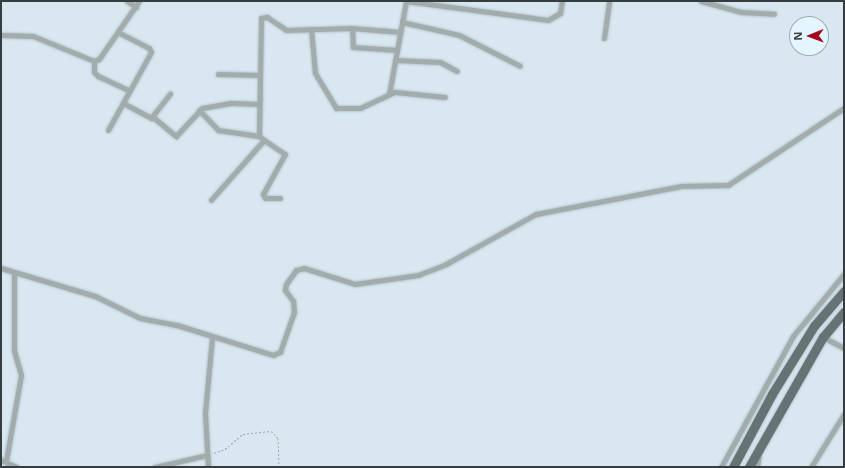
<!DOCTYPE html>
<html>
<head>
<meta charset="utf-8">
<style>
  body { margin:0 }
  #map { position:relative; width:845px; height:468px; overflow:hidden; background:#d8e7f0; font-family:"Noto Sans",sans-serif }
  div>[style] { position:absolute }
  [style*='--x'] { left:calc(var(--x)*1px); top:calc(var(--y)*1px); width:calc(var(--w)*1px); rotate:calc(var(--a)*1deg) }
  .path>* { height:1px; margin-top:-0.5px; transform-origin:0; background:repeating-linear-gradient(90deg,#9ba7ae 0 2px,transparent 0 4px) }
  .roads { filter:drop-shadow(0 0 1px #b8c5cd) drop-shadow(0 0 1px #b8c5cd) }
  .minor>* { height:5px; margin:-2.5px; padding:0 2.5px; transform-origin:2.5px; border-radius:2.5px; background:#a3acac }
  .trunk>* { height:9px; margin:-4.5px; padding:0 4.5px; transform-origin:4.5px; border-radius:4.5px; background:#647474 }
  span { translate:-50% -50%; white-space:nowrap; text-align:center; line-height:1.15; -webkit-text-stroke:4px #e5f5fe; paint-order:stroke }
  .frame { position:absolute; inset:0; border:2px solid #363d40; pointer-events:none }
  .north { position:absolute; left:789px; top:16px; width:40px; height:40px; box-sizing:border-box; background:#e5f5fe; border:1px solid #9fabb2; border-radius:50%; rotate:269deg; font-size:11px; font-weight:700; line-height:16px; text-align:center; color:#363d40 }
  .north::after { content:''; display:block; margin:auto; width:14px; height:18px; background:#a30621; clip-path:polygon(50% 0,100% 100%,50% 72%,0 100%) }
</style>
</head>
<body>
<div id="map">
  <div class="path">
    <i style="--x:214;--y:453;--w:12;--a:-20"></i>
    <i style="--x:225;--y:449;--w:23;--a:-40"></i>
    <i style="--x:243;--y:434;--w:28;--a:-6"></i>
    <i style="--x:271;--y:431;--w:10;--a:45"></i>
    <i style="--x:278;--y:438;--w:29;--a:88"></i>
  </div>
  <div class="roads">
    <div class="minor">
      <i style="--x:127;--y:1;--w:11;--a:34"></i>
      <i style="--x:406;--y:1;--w:143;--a:7.6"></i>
      <i style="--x:548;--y:20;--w:14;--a:-30"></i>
      <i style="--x:560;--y:13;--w:12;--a:-81"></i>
      <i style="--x:701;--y:1;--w:41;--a:15.4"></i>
      <i style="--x:741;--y:12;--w:33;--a:3"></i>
      <i style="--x:402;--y:22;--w:58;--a:12.8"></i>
      <i style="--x:459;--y:35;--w:68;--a:26.9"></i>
      <i style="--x:352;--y:28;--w:19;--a:87"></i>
      <i style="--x:353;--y:47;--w:44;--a:3.9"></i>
      <i style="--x:311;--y:29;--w:44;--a:84.8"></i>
      <i style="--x:315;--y:73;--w:41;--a:59"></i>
      <i style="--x:336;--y:108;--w:24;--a:0"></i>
      <i style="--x:360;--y:108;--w:38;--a:-25"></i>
      <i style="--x:395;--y:92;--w:50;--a:5.7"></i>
      <i style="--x:1;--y:35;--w:32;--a:2"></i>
      <i style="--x:33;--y:36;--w:66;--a:22.3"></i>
      <i style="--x:94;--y:61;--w:5;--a:-22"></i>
      <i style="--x:99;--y:59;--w:70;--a:-55.4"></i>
      <i style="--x:604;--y:38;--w:37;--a:-82"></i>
      <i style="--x:395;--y:60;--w:45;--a:2.5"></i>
      <i style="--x:440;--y:62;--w:19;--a:28"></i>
      <i style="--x:94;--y:61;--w:11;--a:90"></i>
      <i style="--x:94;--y:72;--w:6;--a:45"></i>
      <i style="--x:98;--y:76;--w:35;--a:25"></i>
      <i style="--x:218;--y:74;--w:42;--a:1.4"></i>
      <i style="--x:389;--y:94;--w:95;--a:-79.6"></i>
      <i style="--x:123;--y:103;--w:32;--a:28"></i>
      <i style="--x:151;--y:118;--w:31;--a:-52"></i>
      <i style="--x:199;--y:110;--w:28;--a:46"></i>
      <i style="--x:218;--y:130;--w:41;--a:8.3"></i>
      <i style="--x:259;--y:136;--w:6;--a:39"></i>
      <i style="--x:264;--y:140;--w:80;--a:131.5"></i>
      <i style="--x:153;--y:117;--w:30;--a:40"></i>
      <i style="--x:176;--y:136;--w:38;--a:-47"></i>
      <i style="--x:202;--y:108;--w:29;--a:-10"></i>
      <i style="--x:231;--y:103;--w:28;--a:2"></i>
      <i style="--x:108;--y:130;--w:89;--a:-61.1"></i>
      <i style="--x:151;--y:52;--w:4;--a:-117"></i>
      <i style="--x:149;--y:48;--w:35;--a:-153"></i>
      <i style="--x:259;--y:136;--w:118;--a:-89"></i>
      <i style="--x:261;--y:18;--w:6;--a:-9"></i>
      <i style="--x:267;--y:17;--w:23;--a:34"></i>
      <i style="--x:286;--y:30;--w:66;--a:-1.7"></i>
      <i style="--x:352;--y:28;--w:48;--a:4.8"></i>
      <i style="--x:264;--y:140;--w:25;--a:34"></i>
      <i style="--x:285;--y:154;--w:46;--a:118.8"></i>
      <i style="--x:263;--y:194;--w:4;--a:63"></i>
      <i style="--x:265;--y:198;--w:15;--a:0"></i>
      <i style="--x:1;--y:268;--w:98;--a:16.6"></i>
      <i style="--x:95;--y:296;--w:50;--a:26.1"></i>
      <i style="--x:140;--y:318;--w:38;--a:11"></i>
      <i style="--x:177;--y:325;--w:101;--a:17.4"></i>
      <i style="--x:273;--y:355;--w:8;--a:-23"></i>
      <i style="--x:280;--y:352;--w:42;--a:-70.7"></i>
      <i style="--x:294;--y:312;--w:11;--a:-95"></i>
      <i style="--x:293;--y:301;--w:14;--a:-126"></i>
      <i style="--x:285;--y:290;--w:6;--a:-81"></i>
      <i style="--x:286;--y:284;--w:17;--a:-54"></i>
      <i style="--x:296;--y:270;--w:8;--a:-14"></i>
      <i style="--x:304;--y:268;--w:53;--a:17.4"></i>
      <i style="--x:355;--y:284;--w:64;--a:-8.1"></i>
      <i style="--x:418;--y:275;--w:30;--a:-21"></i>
      <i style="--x:446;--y:264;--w:103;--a:-29.1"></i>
      <i style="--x:536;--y:214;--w:148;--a:-10.9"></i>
      <i style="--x:681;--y:186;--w:47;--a:-1.2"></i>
      <i style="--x:728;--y:185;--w:139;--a:-33.6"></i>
      <i style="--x:823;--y:337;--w:24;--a:28"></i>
      <i style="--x:1;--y:460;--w:17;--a:24"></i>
      <i style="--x:6;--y:461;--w:87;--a:-80.1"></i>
      <i style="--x:21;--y:375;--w:26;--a:-106"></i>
      <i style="--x:14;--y:350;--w:77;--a:-90"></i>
      <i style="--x:155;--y:467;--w:53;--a:-13"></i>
      <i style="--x:208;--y:467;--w:54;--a:-93.2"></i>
      <i style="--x:205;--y:413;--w:76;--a:-84.7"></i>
      <i style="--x:721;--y:467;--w:149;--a:-61.2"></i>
      <i style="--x:793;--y:336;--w:80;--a:-50.6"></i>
      <i style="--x:757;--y:467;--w:14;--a:-82"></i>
      <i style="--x:811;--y:467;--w:62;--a:-58.1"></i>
    </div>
    <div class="trunk">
      <i style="--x:733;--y:467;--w:83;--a:-61.9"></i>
      <i style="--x:772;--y:394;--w:80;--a:-58.3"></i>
      <i style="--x:814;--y:326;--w:46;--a:-49.4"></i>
      <i style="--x:749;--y:467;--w:150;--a:-60.4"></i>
      <i style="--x:823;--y:337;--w:33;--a:-50"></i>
    </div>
  </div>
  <div class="frame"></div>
  <div class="north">N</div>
</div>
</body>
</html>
